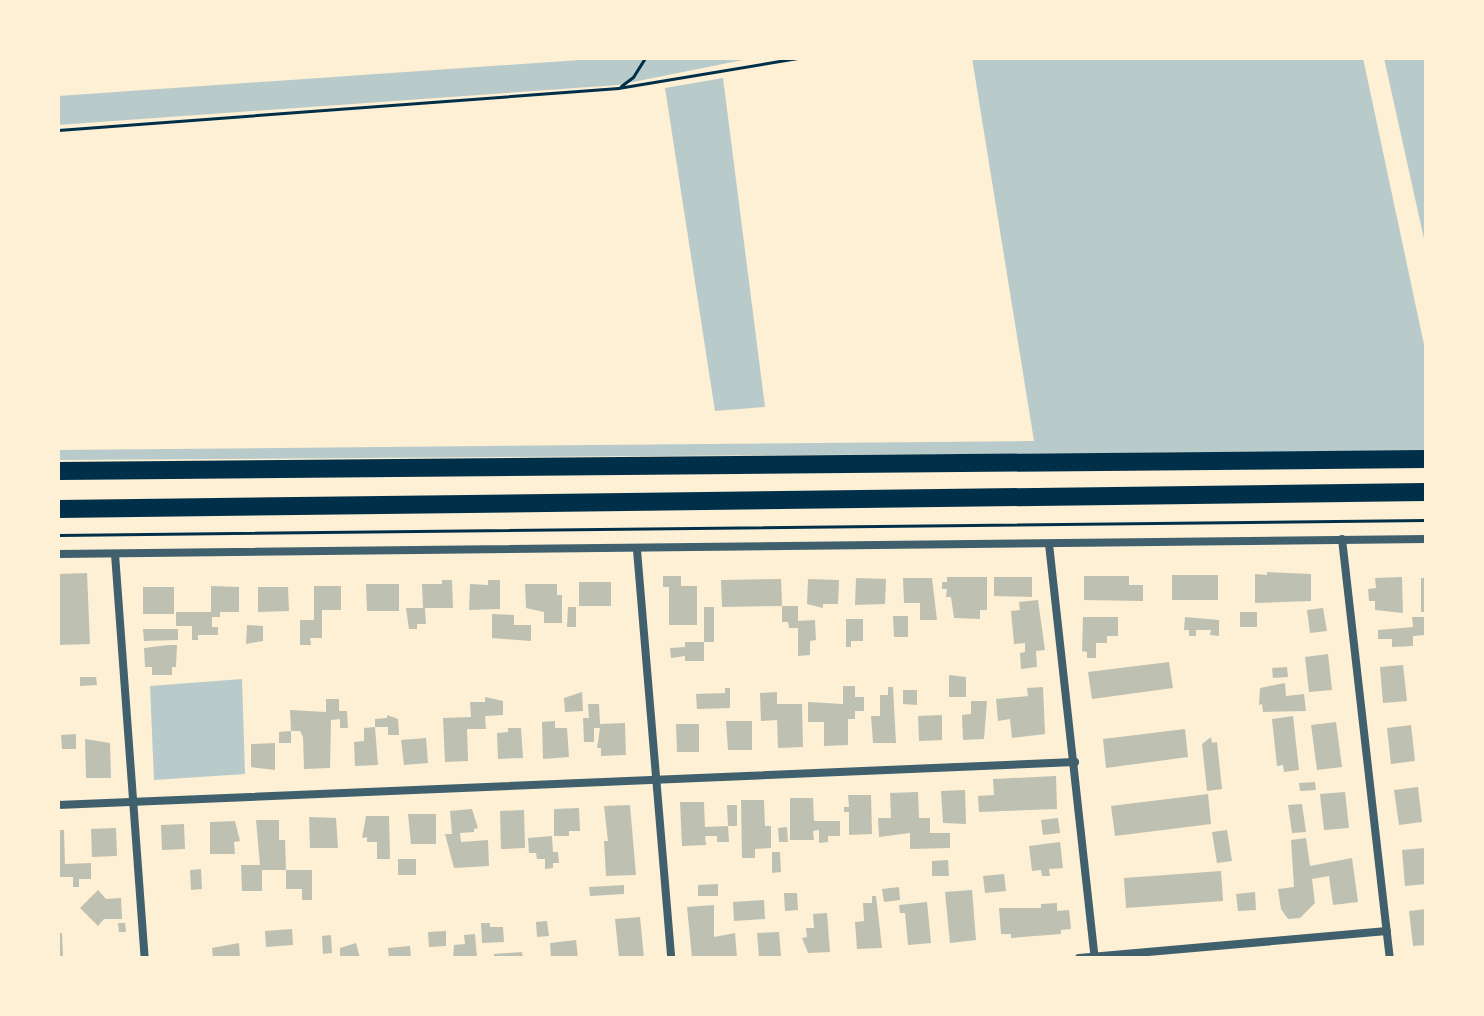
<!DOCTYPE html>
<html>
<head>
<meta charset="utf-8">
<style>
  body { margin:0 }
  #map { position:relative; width:1484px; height:1016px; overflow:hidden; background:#fdf0d5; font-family:Overpass,sans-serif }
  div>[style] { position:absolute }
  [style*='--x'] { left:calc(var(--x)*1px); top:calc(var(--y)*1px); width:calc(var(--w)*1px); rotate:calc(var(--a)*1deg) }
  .green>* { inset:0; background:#b9caca }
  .building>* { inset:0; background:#bec0b2 }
  .path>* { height:3px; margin:-1.5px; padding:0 1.5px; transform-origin:1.5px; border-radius:1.5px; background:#003049 }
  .minor>* { height:8px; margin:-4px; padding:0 4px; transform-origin:4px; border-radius:4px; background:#3f606c }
  .primary>* { height:18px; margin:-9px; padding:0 9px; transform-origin:9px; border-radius:9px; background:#003049 }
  span { translate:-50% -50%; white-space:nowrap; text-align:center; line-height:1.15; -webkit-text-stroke:6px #fdf0d5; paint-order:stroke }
  .frame { position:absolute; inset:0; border:60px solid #fdf0d5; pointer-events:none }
</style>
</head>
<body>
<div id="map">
  <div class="green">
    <i style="clip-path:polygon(608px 58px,753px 58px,618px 85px,58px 125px,58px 96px)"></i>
    <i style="clip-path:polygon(972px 58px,1363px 58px,1426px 354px,1426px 451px,58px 460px,58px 450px,1034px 441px)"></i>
    <i style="clip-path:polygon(1384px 58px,1426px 58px,1426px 248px)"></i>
    <i style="clip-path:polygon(723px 78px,765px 407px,715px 411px,665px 88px)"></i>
    <i style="clip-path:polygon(242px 679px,245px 774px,154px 780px,150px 686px)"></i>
  </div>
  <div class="building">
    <i style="clip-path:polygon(1267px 572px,1311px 574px,1311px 601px,1255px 603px,1255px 574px,1267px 575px)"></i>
    <i style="clip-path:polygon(87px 573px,90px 644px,58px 645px,58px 574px)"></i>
    <i style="clip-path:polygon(1172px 575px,1218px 575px,1218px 600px,1172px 600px)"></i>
    <i style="clip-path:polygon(663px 576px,681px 576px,681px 586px,697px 586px,697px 625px,669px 625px,669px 587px,663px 587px)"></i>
    <i style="clip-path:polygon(1084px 576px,1129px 576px,1129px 585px,1143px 585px,1143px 601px,1084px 600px)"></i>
    <i style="clip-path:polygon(947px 577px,987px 577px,987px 610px,980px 610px,980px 619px,954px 618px,951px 597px,946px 597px,947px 589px,942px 589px,942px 582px,947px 582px)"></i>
    <i style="clip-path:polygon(994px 577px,1032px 577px,1032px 597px,994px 596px)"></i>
    <i style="clip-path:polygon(1402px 577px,1403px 613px,1375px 610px,1375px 601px,1369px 601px,1368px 589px,1376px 588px,1375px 578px)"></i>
    <i style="clip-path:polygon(856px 578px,886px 579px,885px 604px,855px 605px)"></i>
    <i style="clip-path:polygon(903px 578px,932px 578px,937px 620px,920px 620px,920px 603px,904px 603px)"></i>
    <i style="clip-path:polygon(1421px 578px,1426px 578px,1426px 612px,1421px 612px)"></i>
    <i style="clip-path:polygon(781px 579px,782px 606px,722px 607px,721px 580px)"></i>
    <i style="clip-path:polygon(808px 579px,839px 580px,838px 604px,823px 604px,823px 608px,807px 604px)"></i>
    <i style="clip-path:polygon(442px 580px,452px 580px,453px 608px,425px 608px,426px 624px,417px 624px,417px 629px,409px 629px,406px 608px,423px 608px,422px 584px,442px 584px)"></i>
    <i style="clip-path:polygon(488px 580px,500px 580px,500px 609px,469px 610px,470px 584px,488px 585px)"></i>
    <i style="clip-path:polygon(579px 582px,611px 582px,611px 606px,579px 606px)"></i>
    <i style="clip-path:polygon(366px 584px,399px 584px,399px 611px,367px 611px)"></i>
    <i style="clip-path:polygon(525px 584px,557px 584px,557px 595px,562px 595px,562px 623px,544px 623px,544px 612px,526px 608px)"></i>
    <i style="clip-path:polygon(211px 586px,239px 587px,239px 612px,220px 612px,220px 617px,212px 617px,212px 627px,218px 627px,218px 635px,198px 635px,198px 640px,192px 640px,192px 626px,176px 626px,176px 612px,211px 612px)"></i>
    <i style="clip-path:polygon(314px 586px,341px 586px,341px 610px,322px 610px,322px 638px,310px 638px,311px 645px,300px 645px,300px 620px,314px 620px)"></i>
    <i style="clip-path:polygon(143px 587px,174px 587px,174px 614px,143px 614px)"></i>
    <i style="clip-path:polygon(258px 587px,288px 587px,289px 611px,258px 612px)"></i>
    <i style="clip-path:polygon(1038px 600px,1045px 650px,1036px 651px,1037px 667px,1021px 669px,1020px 653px,1025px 652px,1025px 643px,1014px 644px,1011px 611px,1020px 610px,1019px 602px)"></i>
    <i style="clip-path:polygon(782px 606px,798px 606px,798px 621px,815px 620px,816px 640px,810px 641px,810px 655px,798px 656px,798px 628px,789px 628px,788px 622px,782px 622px)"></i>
    <i style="clip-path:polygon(568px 607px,576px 607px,576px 627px,567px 627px)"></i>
    <i style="clip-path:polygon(704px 607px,714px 607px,714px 642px,704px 642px)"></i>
    <i style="clip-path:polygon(1323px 608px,1327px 631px,1310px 633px,1307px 610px)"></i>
    <i style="clip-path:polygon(1240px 612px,1257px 612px,1257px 627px,1240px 627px)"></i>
    <i style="clip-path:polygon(492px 614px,514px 615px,514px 625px,531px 625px,531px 641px,492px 638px)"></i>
    <i style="clip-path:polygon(893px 616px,908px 616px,908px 637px,894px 637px)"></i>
    <i style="clip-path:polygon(1083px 617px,1118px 617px,1118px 636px,1107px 636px,1107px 643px,1096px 643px,1096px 658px,1087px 658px,1087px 652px,1082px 651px)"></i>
    <i style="clip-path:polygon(1185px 617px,1219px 620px,1219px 636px,1210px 635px,1211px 630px,1196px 630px,1196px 636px,1189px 636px,1189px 630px,1184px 630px)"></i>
    <i style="clip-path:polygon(1412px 617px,1424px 617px,1425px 635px,1413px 636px,1413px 646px,1392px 647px,1392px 639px,1378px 639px,1378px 630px,1413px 627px)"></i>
    <i style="clip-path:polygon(846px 619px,863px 619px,863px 641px,851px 641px,851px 647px,846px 647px)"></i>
    <i style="clip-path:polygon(247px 625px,263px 626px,263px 641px,246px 644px)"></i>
    <i style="clip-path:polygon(143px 629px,178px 629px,178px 640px,144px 641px)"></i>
    <i style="clip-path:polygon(685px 642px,704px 642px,704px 661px,685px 661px,685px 656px,671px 658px,670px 648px,685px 647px)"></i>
    <i style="clip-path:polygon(168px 645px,177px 645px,176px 667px,172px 667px,172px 675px,152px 675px,152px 667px,145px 667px,144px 648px)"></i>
    <i style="clip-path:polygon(1328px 654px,1332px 690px,1309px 692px,1305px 657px)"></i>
    <i style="clip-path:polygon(1169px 662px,1173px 688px,1092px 699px,1088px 672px)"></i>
    <i style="clip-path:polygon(1403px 665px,1407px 701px,1383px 703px,1380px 667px)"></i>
    <i style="clip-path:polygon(1287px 667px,1288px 677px,1273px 678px,1272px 668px)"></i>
    <i style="clip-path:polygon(949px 675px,966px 677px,966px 697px,949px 697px)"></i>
    <i style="clip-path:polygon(80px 677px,96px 677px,97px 685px,80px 686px)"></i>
    <i style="clip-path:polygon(1285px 683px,1286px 696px,1304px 694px,1306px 711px,1263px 712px,1262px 704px,1259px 705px,1260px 688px)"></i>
    <i style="clip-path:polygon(843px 686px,855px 686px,855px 697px,864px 697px,864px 711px,855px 711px,855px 719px,848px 719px,848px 745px,824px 746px,824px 722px,808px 722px,808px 702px,843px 704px)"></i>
    <i style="clip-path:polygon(888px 687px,893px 687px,896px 743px,873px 743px,871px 716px,880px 716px,880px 695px,888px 695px)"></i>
    <i style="clip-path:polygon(1043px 687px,1045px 734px,1012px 738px,1010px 719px,998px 721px,996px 699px,1028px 696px,1027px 688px)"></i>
    <i style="clip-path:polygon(725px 688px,730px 688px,730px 708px,697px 709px,696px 694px,725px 693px)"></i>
    <i style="clip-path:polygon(903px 690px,917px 690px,917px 705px,903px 704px)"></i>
    <i style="clip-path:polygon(582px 692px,583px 711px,565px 712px,564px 698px)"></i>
    <i style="clip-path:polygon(777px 692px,777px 704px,802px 704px,803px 747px,778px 748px,777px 720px,761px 721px,760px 693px)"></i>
    <i style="clip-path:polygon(485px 697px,503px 701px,503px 715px,485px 716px,486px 729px,467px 729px,468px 761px,445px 762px,443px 718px,471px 717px,470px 702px,485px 702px)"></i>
    <i style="clip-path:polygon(326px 699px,339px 699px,339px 711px,347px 711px,348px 728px,340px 728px,340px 719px,331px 720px,330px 768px,304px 769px,303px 737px,300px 731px,291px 731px,290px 710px,326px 712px)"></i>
    <i style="clip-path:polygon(971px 701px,987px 701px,984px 739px,963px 740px,962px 715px,971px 714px)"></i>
    <i style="clip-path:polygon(588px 704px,599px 704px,600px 724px,625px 723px,626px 755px,601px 756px,601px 748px,597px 748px,600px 728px,594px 728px,594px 742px,584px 742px,583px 718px,589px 718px)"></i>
    <i style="clip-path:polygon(387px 715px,398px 719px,399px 735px,388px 735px,388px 727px,375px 727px,378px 765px,355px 766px,354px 742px,364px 741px,364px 728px,375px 727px,375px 719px,387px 718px)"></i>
    <i style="clip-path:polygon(942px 715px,942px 740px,919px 741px,918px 716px)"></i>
    <i style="clip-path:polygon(1293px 716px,1299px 770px,1284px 772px,1283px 765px,1277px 766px,1272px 719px)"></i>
    <i style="clip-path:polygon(555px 721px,555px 728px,567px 728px,569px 757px,543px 759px,542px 722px)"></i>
    <i style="clip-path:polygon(726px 721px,752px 721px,752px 750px,728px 750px)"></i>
    <i style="clip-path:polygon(1336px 722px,1342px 767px,1317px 770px,1311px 725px)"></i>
    <i style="clip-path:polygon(676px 724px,699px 724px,699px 752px,677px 752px)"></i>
    <i style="clip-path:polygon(1411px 725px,1415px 761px,1391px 764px,1387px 728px)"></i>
    <i style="clip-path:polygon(508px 728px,521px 728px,523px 758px,498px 759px,497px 733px,508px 732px)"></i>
    <i style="clip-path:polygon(1185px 729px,1188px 757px,1106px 768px,1103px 739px)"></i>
    <i style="clip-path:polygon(291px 731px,291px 743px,279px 743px,279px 732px)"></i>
    <i style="clip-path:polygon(76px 734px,76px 749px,62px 749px,61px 735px)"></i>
    <i style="clip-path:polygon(1211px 737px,1212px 743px,1217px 742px,1222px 789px,1207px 791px,1202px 744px)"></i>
    <i style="clip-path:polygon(426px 738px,428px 763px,404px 765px,401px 740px)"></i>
    <i style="clip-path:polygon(85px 739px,110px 743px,111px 778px,86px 778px)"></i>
    <i style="clip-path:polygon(275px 743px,275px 770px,251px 767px,251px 744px)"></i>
    <i style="clip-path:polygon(1056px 776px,1057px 809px,979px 812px,978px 796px,994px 795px,993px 779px)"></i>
    <i style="clip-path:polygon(1315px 782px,1316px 790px,1300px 791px,1299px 783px)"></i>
    <i style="clip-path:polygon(1418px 787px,1422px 822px,1399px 825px,1394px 790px)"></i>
    <i style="clip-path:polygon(965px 790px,966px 824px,943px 823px,941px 791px)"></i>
    <i style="clip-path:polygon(918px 792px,919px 818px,930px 818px,930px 833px,950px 833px,950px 848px,910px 849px,910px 833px,879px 837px,878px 818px,891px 818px,890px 793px)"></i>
    <i style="clip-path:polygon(1345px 792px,1349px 828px,1324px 830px,1320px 794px)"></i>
    <i style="clip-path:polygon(1208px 794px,1211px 824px,1115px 836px,1111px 806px)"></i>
    <i style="clip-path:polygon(848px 795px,871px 795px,872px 834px,849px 835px,849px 812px,844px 812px,844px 807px,849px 807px)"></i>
    <i style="clip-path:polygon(790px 798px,813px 798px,814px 821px,840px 821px,840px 836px,828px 836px,828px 842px,819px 843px,819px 830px,813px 831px,814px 840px,790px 840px)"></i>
    <i style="clip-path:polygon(741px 800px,764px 800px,765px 826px,771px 826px,771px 848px,755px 849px,755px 858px,742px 858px)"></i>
    <i style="clip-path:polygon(680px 802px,704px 802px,705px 827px,728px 826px,727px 805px,737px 805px,737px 826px,728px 826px,729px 842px,717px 842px,717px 836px,705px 836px,706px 845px,682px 846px)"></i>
    <i style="clip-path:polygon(1302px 804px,1306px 832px,1292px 833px,1288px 805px)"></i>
    <i style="clip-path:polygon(630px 805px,636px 875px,606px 876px,604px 841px,608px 841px,604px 806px)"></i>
    <i style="clip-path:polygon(579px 808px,580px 831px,569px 831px,569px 836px,554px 836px,554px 809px)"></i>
    <i style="clip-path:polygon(472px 809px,478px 828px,474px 829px,474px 832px,460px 833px,461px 842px,488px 840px,489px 866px,454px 868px,445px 834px,452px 834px,450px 811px)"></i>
    <i style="clip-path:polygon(524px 810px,525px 848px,501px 849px,500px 811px)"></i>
    <i style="clip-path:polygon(408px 814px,436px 814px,436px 844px,411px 844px)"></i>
    <i style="clip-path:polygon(366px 816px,389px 816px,390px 859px,377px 859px,377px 842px,367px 842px,367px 837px,362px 838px)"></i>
    <i style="clip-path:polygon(309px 817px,336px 818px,338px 848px,310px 848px)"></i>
    <i style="clip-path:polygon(1058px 818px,1060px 833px,1043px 835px,1041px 820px)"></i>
    <i style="clip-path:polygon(256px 820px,279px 820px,279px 840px,285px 840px,286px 870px,262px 870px,262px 891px,242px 891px,241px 865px,260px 865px)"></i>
    <i style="clip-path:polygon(235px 821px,240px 841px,234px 842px,235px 854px,210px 854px,210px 822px)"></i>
    <i style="clip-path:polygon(184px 824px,185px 849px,162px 850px,161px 825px)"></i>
    <i style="clip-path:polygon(787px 827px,788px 842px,779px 842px,778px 828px)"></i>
    <i style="clip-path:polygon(116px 828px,117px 856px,92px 857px,91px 829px)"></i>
    <i style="clip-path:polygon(58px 830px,64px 830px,65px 864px,91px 863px,91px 879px,79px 879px,79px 887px,73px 887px,73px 877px,58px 877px)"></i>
    <i style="clip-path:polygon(1227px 830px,1232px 861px,1217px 863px,1212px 832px)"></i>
    <i style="clip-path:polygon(552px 836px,553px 852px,558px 852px,559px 863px,553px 863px,553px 868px,545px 869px,545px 859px,537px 859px,536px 853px,529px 853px,528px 838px)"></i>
    <i style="clip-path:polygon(1306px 838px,1310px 866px,1352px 858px,1358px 902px,1333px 905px,1329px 876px,1312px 879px,1315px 903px,1300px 918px,1288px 919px,1281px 909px,1278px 889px,1294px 887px,1291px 840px)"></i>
    <i style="clip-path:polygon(1060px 842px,1063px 868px,1049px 869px,1050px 876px,1042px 876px,1041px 870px,1032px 871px,1029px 846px)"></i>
    <i style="clip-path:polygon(1425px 848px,1426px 884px,1405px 886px,1402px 850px)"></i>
    <i style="clip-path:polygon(772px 852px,780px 852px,781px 872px,772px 873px)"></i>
    <i style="clip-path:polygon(398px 859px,416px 859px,416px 875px,398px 875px)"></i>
    <i style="clip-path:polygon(948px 860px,949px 876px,932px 876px,932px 861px)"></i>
    <i style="clip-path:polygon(201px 869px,202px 889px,191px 890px,190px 870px)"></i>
    <i style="clip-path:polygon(286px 870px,312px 870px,312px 900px,302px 900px,302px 889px,286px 889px)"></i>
    <i style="clip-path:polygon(1221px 871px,1223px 901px,1126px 908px,1124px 878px)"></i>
    <i style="clip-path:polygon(1004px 874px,1006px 891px,985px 893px,983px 876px)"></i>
    <i style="clip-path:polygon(718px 884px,718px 896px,698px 896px,698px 885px)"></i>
    <i style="clip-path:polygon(624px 885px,624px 894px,590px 896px,589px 887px)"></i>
    <i style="clip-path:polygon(899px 887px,900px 900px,884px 902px,882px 889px)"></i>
    <i style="clip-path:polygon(98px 890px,106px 899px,121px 898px,122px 919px,104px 919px,98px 926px,80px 908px)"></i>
    <i style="clip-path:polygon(972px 890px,976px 940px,950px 943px,945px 892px)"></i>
    <i style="clip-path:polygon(1255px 892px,1256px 910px,1238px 911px,1236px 894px)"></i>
    <i style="clip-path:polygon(784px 893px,797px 893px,798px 910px,785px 911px)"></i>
    <i style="clip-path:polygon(872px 896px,876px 896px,882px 948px,857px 949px,855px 922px,864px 921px,863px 903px,872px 903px)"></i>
    <i style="clip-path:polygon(764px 900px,765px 919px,734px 921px,733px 902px)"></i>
    <i style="clip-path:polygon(927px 902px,931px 943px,908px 945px,905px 913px,900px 913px,899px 905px)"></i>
    <i style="clip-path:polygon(1057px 903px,1057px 911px,1069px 910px,1071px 929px,1061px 930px,1061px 934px,1011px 938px,1011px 934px,1001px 934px,999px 908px,1041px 908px,1041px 904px)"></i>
    <i style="clip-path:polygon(714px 905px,714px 937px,735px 933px,737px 958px,692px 958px,687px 907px)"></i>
    <i style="clip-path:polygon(1426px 909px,1426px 945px,1413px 946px,1409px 911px)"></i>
    <i style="clip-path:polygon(827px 913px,830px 952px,808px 953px,802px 938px,807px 937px,806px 928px,814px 928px,813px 914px)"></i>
    <i style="clip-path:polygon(640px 917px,644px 958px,619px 958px,615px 919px)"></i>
    <i style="clip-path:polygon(547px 921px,549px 936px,537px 937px,536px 922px)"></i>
    <i style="clip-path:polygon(118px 923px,125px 923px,126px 932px,119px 932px)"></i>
    <i style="clip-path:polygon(481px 923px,490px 923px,490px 927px,503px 927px,504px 942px,482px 943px)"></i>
    <i style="clip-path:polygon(292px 929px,293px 945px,266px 947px,265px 931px)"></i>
    <i style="clip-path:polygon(446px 931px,446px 946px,429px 947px,428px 932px)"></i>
    <i style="clip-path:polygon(779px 932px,781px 956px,759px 957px,757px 933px)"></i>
    <i style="clip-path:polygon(58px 933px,62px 933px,63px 958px,58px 958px)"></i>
    <i style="clip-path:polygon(475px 934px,477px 958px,453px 958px,454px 945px,465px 944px,464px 935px)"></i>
    <i style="clip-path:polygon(331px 935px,332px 953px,323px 954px,322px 936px)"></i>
    <i style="clip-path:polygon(576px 940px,578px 958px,551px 958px,550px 943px)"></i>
    <i style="clip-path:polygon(239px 943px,240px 958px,213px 958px,212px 948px)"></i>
    <i style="clip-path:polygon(356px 943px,360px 958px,340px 958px,340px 948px)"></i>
    <i style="clip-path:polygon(410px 946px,411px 958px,389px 958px,388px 948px)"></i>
    <i style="clip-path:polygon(522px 952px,523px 958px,494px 958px,494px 954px)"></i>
  </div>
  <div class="path">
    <i style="--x:621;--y:86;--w:15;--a:-37"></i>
    <i style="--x:633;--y:77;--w:22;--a:-58"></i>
    <i style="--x:58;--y:130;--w:562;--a:-4.29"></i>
    <i style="--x:618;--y:88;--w:182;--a:-9.5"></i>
    <i style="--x:58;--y:535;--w:1368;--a:-0.63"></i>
  </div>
  <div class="minor">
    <i style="--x:1342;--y:539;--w:422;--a:83.5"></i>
    <i style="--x:1049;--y:544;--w:417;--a:83.7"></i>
    <i style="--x:637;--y:550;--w:409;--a:85.2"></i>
    <i style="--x:58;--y:554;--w:1368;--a:-0.63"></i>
    <i style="--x:115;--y:554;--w:405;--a:85.8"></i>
    <i style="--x:58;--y:805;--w:1018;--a:-2.42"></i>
    <i style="--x:1079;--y:958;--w:309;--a:-5"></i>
  </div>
  <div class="primary">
    <i style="--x:58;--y:471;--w:1368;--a:-0.5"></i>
    <i style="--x:58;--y:509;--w:1368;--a:-0.71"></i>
  </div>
  <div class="frame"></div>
</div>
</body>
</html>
